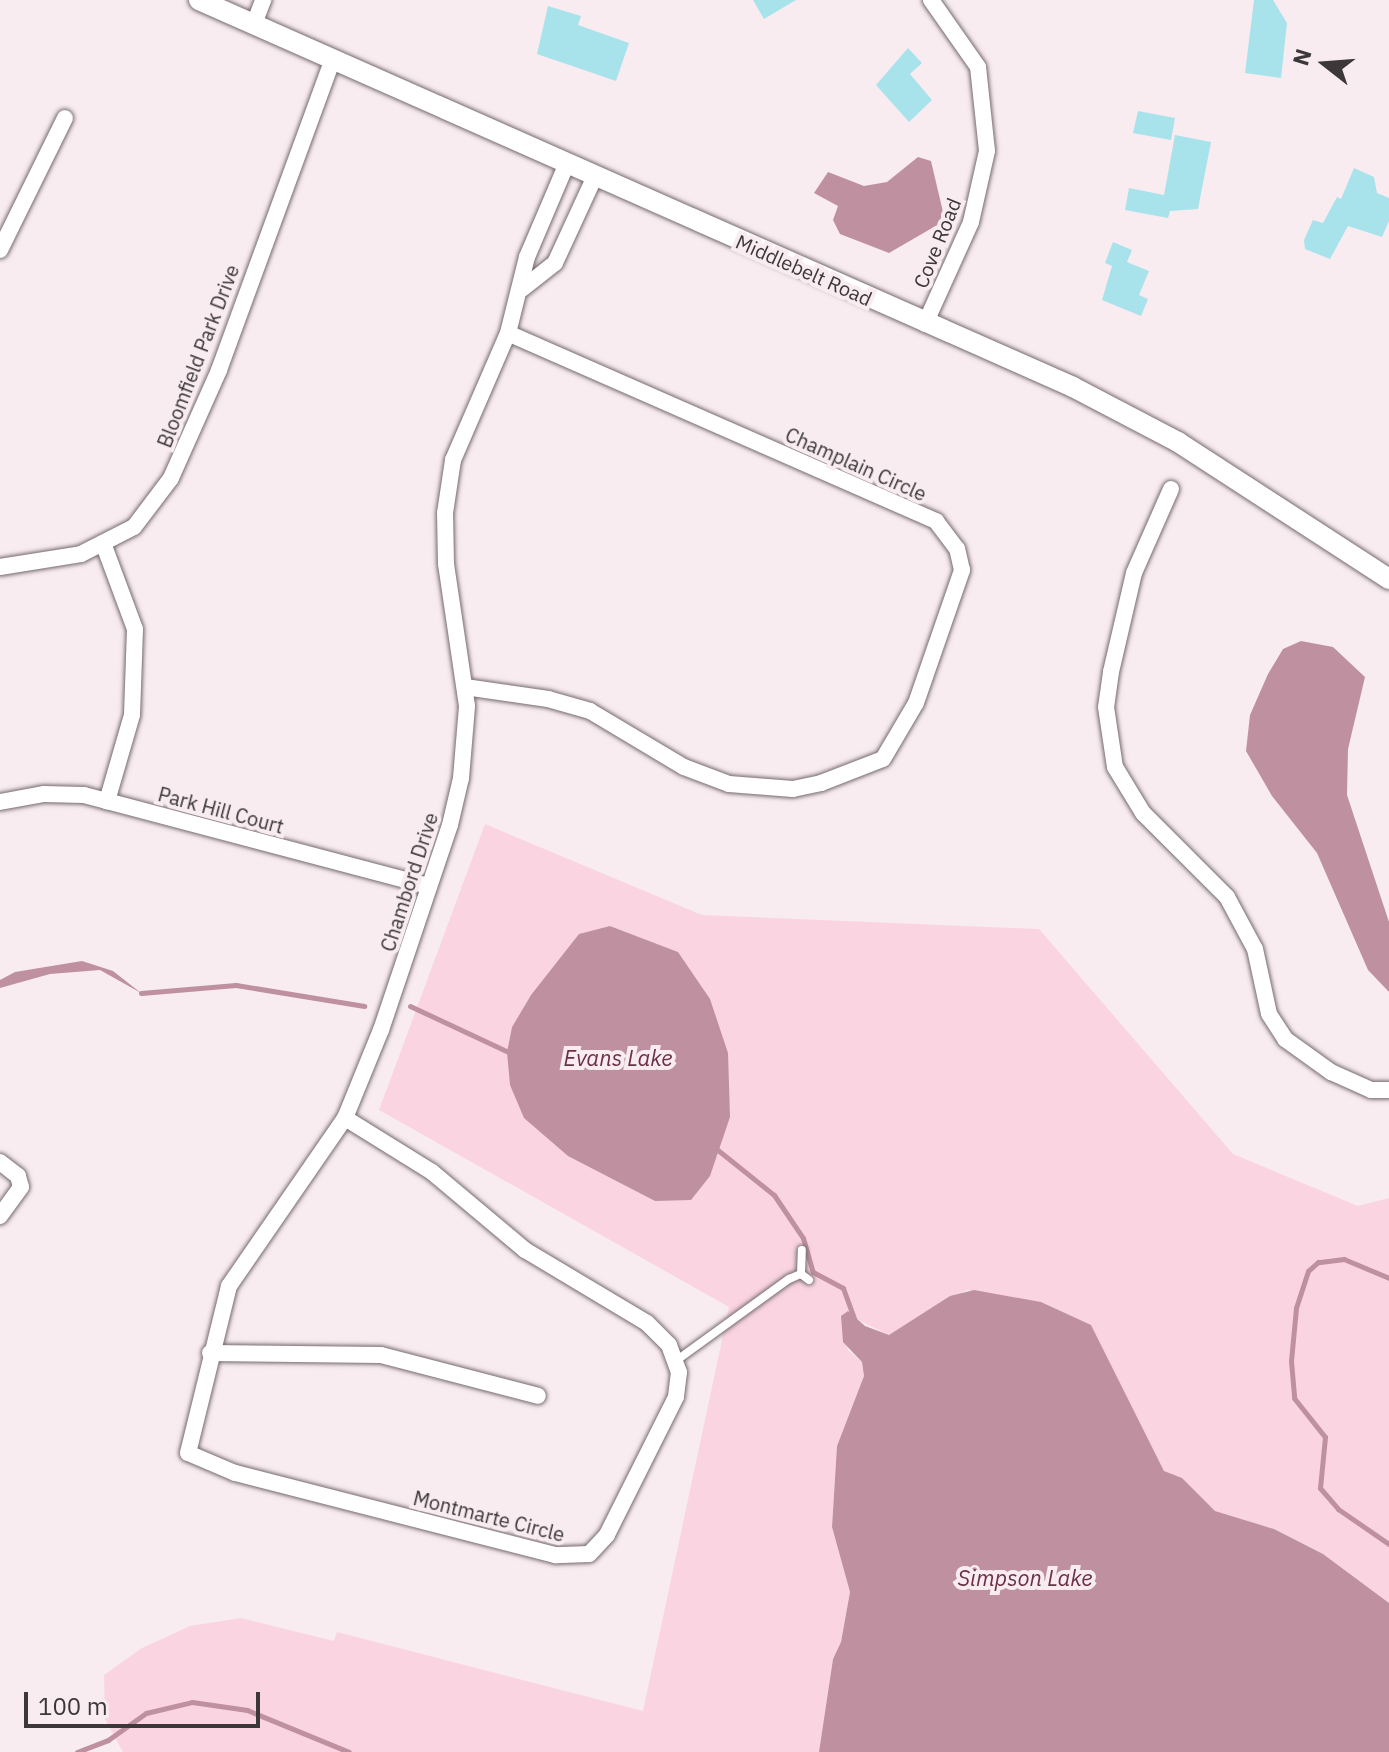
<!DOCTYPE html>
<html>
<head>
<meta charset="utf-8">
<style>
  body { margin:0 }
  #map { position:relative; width:1389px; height:1752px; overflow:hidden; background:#f8ecf0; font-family:"IBM Plex Sans",sans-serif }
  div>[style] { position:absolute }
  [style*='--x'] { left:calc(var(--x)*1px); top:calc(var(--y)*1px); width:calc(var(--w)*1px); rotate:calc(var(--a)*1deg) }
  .green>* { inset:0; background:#fad5e1 }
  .water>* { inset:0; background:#be90a0 }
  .stream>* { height:5px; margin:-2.5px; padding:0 2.5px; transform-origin:2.5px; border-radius:2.5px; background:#be90a0 }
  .building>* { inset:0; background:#a8e3ec }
  .roads { filter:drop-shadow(0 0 2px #756a6e) drop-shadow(0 0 2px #756a6e) }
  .service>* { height:8px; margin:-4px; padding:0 4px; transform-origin:4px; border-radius:4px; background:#fff }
  .minor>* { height:16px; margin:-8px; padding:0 8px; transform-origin:8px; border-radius:8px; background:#fff }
  .tertiary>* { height:20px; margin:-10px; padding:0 10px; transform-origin:10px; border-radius:10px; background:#fff }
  span { translate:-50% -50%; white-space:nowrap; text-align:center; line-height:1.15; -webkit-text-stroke:8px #f8ecf0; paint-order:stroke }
  .street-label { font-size:20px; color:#3c3739 }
  .water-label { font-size:22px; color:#6b2f48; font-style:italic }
  .north { position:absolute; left:1285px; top:24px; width:80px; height:80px; -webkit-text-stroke:6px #f8ecf0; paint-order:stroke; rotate:287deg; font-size:22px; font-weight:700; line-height:32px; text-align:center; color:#3c3739 }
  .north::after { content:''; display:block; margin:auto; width:28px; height:36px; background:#3c3739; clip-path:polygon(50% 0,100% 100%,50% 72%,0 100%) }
  .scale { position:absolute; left:24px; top:1692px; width:236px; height:36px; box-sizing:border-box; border:4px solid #3c3739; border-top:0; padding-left:10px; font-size:24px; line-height:28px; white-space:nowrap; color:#3c3739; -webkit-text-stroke:6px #f8ecf0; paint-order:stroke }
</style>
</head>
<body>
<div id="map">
  <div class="green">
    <i style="clip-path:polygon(evenodd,485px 824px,702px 915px,1039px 929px,1233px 1154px,1358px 1206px,1389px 1198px,1389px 1603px,1323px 1554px,1274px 1529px,1215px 1511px,1182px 1479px,1164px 1471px,1090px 1325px,1041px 1302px,967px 1290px,889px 1335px,854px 1318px,843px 1335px,848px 1350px,862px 1362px,864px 1376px,837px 1446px,832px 1527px,850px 1592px,841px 1642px,833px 1659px,819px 1752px,123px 1752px,105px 1719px,104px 1675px,142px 1648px,190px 1626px,241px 1618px,334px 1641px,337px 1632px,643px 1711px,729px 1307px,379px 1110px,485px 824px,610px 926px,678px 952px,507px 1052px,512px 1027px,531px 995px,610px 926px)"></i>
  </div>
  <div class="water">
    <i style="clip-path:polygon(918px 157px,931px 161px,943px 212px,939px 224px,889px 253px,840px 234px,833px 220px,838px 206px,814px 193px,828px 172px,864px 186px,887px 182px)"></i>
    <i style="clip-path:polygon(1301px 641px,1333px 647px,1365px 677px,1348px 749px,1347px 795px,1389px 922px,1389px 992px,1368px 970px,1317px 853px,1272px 796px,1246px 751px,1250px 715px,1268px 674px,1283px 649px)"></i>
    <i style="clip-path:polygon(610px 926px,678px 952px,710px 999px,728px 1053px,730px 1117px,710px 1176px,691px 1200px,655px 1201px,568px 1156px,524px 1118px,510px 1085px,507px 1052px,512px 1027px,531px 995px,579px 934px)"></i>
    <i style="clip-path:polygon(82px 961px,113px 971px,141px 993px,100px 970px,50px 974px,0 988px,0 980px,15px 972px)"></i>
    <i style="clip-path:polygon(974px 1290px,1041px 1302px,1091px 1325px,1164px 1471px,1182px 1478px,1215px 1511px,1274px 1529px,1323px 1554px,1389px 1603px,1389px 1752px,819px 1752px,833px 1659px,841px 1642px,850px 1592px,832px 1527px,837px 1446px,864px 1376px,862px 1362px,843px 1342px,841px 1316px,848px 1311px,865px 1326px,889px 1335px,950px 1296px)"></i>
  </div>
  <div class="stream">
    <i style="--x:141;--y:993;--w:95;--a:-4.8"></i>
    <i style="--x:236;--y:985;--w:130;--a:9.3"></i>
    <i style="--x:410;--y:1006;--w:111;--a:25"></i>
    <i style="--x:714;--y:1147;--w:77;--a:38.7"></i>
    <i style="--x:774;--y:1195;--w:52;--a:56"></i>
    <i style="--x:803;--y:1238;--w:35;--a:74"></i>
    <i style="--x:813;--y:1272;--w:34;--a:28"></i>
    <i style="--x:843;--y:1288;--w:32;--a:70"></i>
    <i style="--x:1389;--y:1278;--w:49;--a:-157.1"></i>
    <i style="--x:1344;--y:1259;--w:26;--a:173"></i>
    <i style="--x:1318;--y:1262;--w:13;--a:138"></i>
    <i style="--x:1308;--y:1271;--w:39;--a:108"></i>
    <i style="--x:1296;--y:1308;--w:53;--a:95.4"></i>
    <i style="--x:1291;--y:1361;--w:37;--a:85"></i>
    <i style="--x:1294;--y:1398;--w:50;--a:51.5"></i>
    <i style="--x:1325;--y:1437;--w:51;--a:95.6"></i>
    <i style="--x:1320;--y:1488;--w:28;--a:49"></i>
    <i style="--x:1338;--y:1509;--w:62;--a:34.5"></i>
    <i style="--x:77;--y:1752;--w:33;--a:-21"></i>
    <i style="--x:108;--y:1740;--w:47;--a:-35.4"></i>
    <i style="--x:146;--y:1713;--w:47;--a:-13.4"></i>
    <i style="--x:192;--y:1702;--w:56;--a:8.3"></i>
    <i style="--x:247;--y:1710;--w:110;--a:22.4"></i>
  </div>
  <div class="building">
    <i style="clip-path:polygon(753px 0,796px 0,764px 19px)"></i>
    <i style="clip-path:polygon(1254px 0,1273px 0,1287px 23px,1281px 78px,1245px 73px)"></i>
    <i style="clip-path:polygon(548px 6px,581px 16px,578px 25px,629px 43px,616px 81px,537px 54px)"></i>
    <i style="clip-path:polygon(908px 48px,922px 63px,910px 74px,932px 100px,909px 122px,876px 85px)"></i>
    <i style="clip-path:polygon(1138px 111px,1175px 118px,1171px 140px,1133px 133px)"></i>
    <i style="clip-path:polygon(1175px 135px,1211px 142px,1198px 209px,1170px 211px,1168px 218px,1125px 210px,1129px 188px,1164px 195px)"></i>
    <i style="clip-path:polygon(1354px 168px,1374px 177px,1377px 193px,1389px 198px,1389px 221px,1382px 237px,1348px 226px,1330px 259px,1305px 249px,1304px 240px,1313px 220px,1323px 223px,1337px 197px,1341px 199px)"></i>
    <i style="clip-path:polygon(1113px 242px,1132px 250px,1127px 262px,1149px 271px,1139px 295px,1148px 299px,1141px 316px,1102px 300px,1112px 266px,1105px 263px)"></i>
  </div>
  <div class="roads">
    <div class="service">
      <i style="--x:801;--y:1274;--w:24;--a:-88"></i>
      <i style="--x:677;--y:1360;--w:138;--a:-35.9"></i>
      <i style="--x:789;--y:1279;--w:13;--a:-23"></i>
      <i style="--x:801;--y:1274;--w:10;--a:37"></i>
    </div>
    <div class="minor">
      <i style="--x:254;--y:24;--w:26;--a:-69"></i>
      <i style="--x:0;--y:250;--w:147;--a:-63.8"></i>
      <i style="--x:522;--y:289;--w:42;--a:-38.2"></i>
      <i style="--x:555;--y:263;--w:96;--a:-65.3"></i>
      <i style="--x:925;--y:324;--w:112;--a:-65.7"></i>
      <i style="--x:971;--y:222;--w:73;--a:-77.3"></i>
      <i style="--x:987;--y:151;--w:84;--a:-96.1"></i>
      <i style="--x:978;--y:67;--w:82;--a:-125"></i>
      <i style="--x:1171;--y:489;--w:92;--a:113.8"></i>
      <i style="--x:1134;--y:573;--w:102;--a:103.1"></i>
      <i style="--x:1111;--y:672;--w:35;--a:98"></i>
      <i style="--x:1106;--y:707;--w:61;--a:81.5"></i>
      <i style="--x:1115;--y:767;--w:54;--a:58.7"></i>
      <i style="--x:1143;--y:813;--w:119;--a:45"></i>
      <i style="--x:1227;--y:897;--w:59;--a:61.7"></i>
      <i style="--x:1255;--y:949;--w:66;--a:77.8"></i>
      <i style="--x:1269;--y:1014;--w:30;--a:57"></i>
      <i style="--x:1285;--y:1039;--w:57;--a:35.7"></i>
      <i style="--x:1331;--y:1072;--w:44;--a:24.2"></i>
      <i style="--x:1371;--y:1090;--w:18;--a:0"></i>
      <i style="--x:103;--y:543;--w:92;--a:69.6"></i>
      <i style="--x:135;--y:629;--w:86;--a:92"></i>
      <i style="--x:132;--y:715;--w:90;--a:106.2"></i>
      <i style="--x:0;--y:567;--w:82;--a:-9.1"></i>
      <i style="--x:81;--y:554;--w:59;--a:-27"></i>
      <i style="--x:134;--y:527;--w:61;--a:-52.9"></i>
      <i style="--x:171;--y:478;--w:118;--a:-66"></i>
      <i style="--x:219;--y:370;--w:331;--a:-69.9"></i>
      <i style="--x:465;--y:687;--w:84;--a:8.2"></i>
      <i style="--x:548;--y:699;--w:44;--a:15.9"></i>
      <i style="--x:590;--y:711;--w:109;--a:30.8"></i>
      <i style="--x:684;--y:767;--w:48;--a:20.7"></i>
      <i style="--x:729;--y:784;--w:64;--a:4.5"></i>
      <i style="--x:793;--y:789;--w:29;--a:-12"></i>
      <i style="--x:821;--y:783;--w:66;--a:-21.2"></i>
      <i style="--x:883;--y:759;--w:65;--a:-59.5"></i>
      <i style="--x:916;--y:703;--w:141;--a:-70.9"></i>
      <i style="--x:962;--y:570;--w:22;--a:-103"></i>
      <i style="--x:957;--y:549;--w:35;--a:-127"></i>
      <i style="--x:936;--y:521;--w:467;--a:-156.3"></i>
      <i style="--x:0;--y:802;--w:45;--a:-10.3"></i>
      <i style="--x:44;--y:794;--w:40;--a:1.4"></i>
      <i style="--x:84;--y:795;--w:357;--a:14.8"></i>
      <i style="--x:345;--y:1118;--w:102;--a:31.8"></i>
      <i style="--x:432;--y:1172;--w:121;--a:40"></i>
      <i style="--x:525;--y:1250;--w:142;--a:30.9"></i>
      <i style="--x:647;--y:1323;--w:31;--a:45"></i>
      <i style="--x:669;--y:1345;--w:29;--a:70"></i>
      <i style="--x:679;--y:1372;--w:25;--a:97"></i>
      <i style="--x:676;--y:1397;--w:154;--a:116.6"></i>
      <i style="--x:607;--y:1535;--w:26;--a:133"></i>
      <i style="--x:589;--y:1554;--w:34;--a:178"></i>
      <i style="--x:555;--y:1555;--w:330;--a:-165.6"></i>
      <i style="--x:235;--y:1473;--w:51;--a:-156.9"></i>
      <i style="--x:188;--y:1453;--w:172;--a:-76.2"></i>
      <i style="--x:229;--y:1286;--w:204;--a:-55.4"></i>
      <i style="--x:345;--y:1118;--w:95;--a:-67.8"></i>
      <i style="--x:381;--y:1030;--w:216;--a:-71.4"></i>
      <i style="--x:450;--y:825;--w:48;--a:-76.8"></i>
      <i style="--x:461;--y:778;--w:72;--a:-85.2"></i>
      <i style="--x:467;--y:706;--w:144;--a:-98.4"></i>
      <i style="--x:446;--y:564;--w:51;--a:-91.1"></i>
      <i style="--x:445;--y:513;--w:54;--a:-81.4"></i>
      <i style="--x:453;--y:460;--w:138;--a:-66.6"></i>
      <i style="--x:508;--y:333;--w:78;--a:-76"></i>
      <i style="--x:527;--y:257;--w:102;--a:-66.9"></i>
      <i style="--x:0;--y:1162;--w:23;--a:38"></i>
      <i style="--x:18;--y:1176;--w:11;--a:75"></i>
      <i style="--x:21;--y:1187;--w:36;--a:126"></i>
      <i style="--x:210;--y:1353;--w:171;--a:0.7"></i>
      <i style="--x:381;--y:1355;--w:162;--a:14.6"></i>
    </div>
    <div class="tertiary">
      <i style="--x:199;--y:0;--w:956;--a:23.88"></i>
      <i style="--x:1073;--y:387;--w:119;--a:27.6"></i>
      <i style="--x:1178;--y:442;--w:252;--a:33"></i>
    </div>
  </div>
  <div class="street-label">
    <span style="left:937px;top:243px;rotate:-68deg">Cove Road</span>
    <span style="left:804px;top:270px;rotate:24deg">Middlebelt Road</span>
    <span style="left:198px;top:356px;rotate:-69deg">Bloomfield Park Drive</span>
    <span style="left:856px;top:464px;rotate:24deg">Champlain Circle</span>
    <span style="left:221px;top:810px;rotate:15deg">Park Hill Court</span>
    <span style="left:409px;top:882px;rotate:-72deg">Chambord Drive</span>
    <span style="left:489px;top:1516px;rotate:14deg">Montmarte Circle</span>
  </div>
  <div class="water-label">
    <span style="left:618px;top:1058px">Evans Lake</span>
    <span style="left:1025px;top:1578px">Simpson Lake</span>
  </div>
  <div class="north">N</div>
  <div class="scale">100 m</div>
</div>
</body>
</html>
